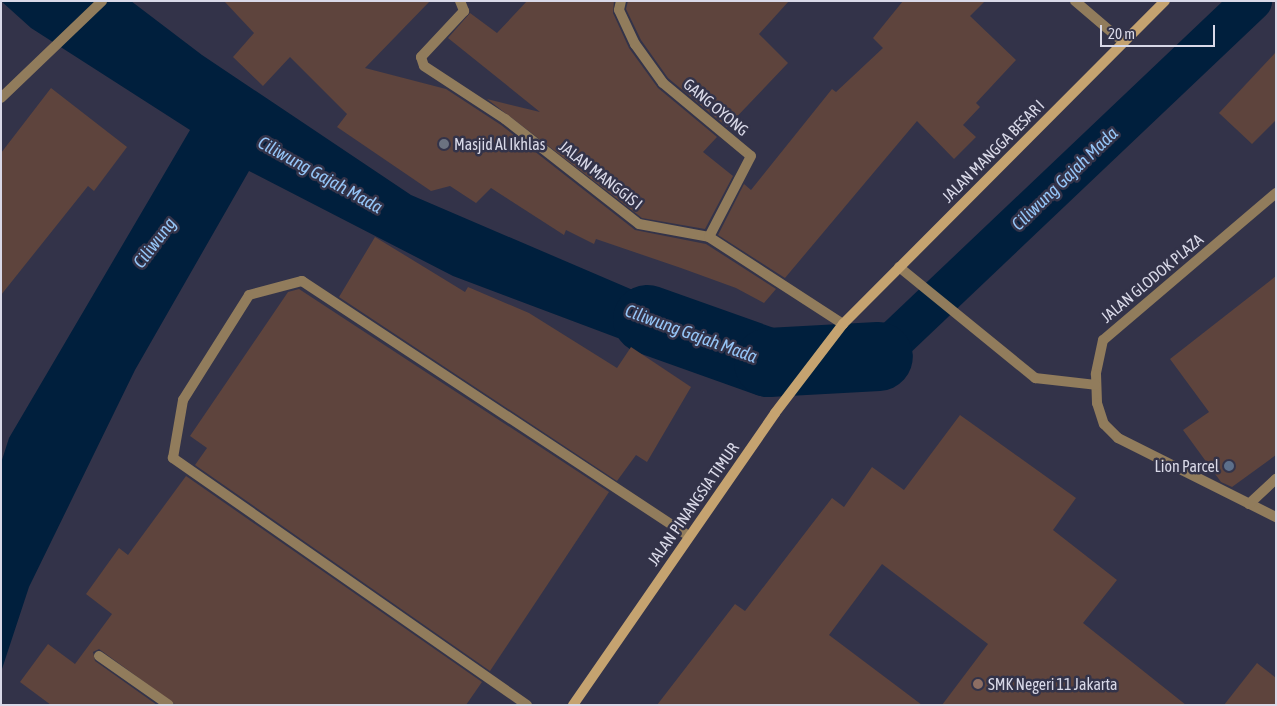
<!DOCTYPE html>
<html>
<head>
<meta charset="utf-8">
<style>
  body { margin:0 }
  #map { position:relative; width:1277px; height:706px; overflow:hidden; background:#333349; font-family:"Asap Condensed",sans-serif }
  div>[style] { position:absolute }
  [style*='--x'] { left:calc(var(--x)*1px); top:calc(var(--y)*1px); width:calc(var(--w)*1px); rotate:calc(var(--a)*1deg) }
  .water>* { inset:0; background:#001f3d }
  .canal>* { height:40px; margin:-20px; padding:0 20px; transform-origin:20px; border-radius:20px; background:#001f3d }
  .river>* { height:69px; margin:-34.5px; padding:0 34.5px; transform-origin:34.5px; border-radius:34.5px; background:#001f3d }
  .building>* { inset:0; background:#5e443d }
  .lane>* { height:10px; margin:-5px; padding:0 5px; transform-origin:5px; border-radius:5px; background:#917c5c }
  .street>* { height:10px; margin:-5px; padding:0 5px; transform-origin:5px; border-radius:5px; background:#917c5c }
  .secondary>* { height:10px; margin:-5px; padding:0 5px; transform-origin:5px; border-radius:5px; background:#c5a370 }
  .dots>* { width:14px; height:14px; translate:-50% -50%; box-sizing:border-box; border:2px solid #333349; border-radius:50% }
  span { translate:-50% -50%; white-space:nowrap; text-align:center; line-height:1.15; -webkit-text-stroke:5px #333349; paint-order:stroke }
  .street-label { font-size:16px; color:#d9d9e8 }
  .poi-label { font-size:16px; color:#d9d9e8 }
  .left { translate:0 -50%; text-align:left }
  .right { translate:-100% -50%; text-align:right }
  .water-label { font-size:18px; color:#95c5f7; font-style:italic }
  .frame { position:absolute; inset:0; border:2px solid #d9d9e8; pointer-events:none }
  .scale { position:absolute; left:1100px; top:25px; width:115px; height:22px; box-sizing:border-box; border:2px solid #d9d9e8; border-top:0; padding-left:6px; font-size:15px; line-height:18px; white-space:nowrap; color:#d9d9e8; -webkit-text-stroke:4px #333349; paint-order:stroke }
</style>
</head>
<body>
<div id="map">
  <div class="water">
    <i style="clip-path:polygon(1px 1px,131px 1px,202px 55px,411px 195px,745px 338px,719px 376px,453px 276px,249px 171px,135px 370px,29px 587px,1px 672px,1px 463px,9px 438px,190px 130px,31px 28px)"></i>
  </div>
  <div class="canal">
    <i style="--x:878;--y:356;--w:516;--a:-43.51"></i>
  </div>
  <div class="river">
    <i style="--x:647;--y:319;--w:128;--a:19.6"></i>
    <i style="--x:768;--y:362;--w:110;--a:-3.1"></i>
  </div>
  <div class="building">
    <i style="clip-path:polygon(224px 1px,430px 1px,365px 68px,446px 89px,501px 125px,635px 230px,706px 244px,776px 289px,764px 303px,736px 288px,681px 268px,596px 239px,594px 244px,566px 230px,564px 235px,491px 188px,476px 203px,450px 186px,431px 191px,337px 127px,347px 114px,290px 57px,263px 86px,233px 57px,254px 33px)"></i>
    <i style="clip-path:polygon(527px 1px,614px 1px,613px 13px,629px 48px,658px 88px,717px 137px,703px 152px,733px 176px,705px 229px,642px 218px,487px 99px,540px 112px,448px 38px,470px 13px,497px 33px)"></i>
    <i style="clip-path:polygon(628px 1px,789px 1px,759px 34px,788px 63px,727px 127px,668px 78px,641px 40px,626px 9px)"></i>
    <i style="clip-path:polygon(903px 1px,985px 1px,970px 16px,1016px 60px,976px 103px,980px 107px,963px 125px,976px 137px,954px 159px,917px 121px,785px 278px,718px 235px,744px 184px,751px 190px,832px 89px,836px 92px,883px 48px,873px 38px)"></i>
    <i style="clip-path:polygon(1276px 52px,1276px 120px,1252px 144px,1219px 113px)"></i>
    <i style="clip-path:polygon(51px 88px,127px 147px,94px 191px,88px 186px,1px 295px,1px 153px)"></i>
    <i style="clip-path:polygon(375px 237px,465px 292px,468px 287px,529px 313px,617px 368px,631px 347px,691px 387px,647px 462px,636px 455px,617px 481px,339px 297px)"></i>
    <i style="clip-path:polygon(1276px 276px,1276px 455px,1232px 487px,1221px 482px,1183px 430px,1209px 412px,1170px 359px)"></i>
    <i style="clip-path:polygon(299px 289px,609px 492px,490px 671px,195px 465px,207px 448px,190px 436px,288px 292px)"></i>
    <i style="clip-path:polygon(960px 415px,1076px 498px,1053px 530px,1117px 580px,1083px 623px,1186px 705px,942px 705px,988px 644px,882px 564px,829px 635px,922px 705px,657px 705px,735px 604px,745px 611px,832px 498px,844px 507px,872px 467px,904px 490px)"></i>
    <i style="clip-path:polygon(186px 476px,482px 682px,466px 705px,176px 705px,99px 649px,93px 652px,95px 661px,157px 705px,51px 705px,20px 682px,48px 644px,75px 664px,112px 614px,86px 594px,119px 548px,128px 555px)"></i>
    <i style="clip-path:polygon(1257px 663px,1276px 678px,1276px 705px,1224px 705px)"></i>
  </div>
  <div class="lane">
    <i style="--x:1276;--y:193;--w:227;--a:139.6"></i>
    <i style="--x:1103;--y:340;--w:35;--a:102"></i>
    <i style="--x:1096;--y:374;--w:29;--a:88"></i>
    <i style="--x:1097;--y:403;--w:22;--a:72"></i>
    <i style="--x:1104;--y:424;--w:20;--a:45"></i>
    <i style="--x:1118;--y:438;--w:177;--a:26.6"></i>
    <i style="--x:899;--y:267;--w:176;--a:39.2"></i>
    <i style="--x:1035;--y:378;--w:61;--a:6.5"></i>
    <i style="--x:1249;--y:504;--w:37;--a:-43"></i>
  </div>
  <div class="street">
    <i style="--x:460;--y:1;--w:11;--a:68"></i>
    <i style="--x:464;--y:11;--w:63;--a:133.1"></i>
    <i style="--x:421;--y:57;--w:9;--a:72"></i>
    <i style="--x:424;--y:66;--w:97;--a:33.2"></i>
    <i style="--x:505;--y:119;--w:170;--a:38.1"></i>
    <i style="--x:639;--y:224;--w:71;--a:10.5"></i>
    <i style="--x:709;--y:237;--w:160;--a:33"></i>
    <i style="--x:621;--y:1;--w:9;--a:103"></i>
    <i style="--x:619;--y:10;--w:38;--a:65"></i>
    <i style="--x:635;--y:44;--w:48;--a:54.3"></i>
    <i style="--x:663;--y:83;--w:114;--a:39.7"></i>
    <i style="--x:751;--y:156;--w:91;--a:117.4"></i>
    <i style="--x:1075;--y:1;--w:62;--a:40.4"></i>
    <i style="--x:1;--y:98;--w:140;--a:-43.8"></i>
    <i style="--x:99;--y:656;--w:85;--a:35"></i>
    <i style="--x:527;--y:705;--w:432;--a:-145.1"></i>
    <i style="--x:173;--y:458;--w:59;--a:-80.2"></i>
    <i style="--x:183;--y:400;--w:124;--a:-57.8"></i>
    <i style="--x:249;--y:295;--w:55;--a:-14.8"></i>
    <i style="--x:302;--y:281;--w:463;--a:33.4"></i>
  </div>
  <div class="secondary">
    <i style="--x:573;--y:705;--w:355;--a:-55.3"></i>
    <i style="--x:775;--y:413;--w:112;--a:-52.6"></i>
    <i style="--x:843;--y:324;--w:456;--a:-45.1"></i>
  </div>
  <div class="dots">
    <i style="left:444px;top:144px;background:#6b7280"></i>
    <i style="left:1229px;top:466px;background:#5c6f8a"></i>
    <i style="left:978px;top:684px;background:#8d6e63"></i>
  </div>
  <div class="street-label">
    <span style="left:716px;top:107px;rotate:40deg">GANG OYONG</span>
    <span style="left:993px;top:151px;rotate:-45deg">JALAN MANGGA BESAR I</span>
    <span style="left:601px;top:175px;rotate:38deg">JALAN MANGGIS I</span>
    <span style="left:1152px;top:278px;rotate:-40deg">JALAN GLODOK PLAZA</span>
    <span style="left:693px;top:504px;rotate:-55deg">JALAN PINANGSIA TIMUR</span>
  </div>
  <div class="poi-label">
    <span class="left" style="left:454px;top:144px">Masjid Al Ikhlas</span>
    <span class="right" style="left:1219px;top:466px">Lion Parcel</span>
    <span class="left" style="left:988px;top:684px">SMK Negeri 11 Jakarta</span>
  </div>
  <div class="water-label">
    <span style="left:320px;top:175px;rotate:29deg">Ciliwung Gajah Mada</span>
    <span style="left:1065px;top:179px;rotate:-44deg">Ciliwung Gajah Mada</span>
    <span style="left:155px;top:243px;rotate:-53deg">Ciliwung</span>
    <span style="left:691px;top:334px;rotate:20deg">Ciliwung Gajah Mada</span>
  </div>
  <div class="frame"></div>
  <div class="scale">20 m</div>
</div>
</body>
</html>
